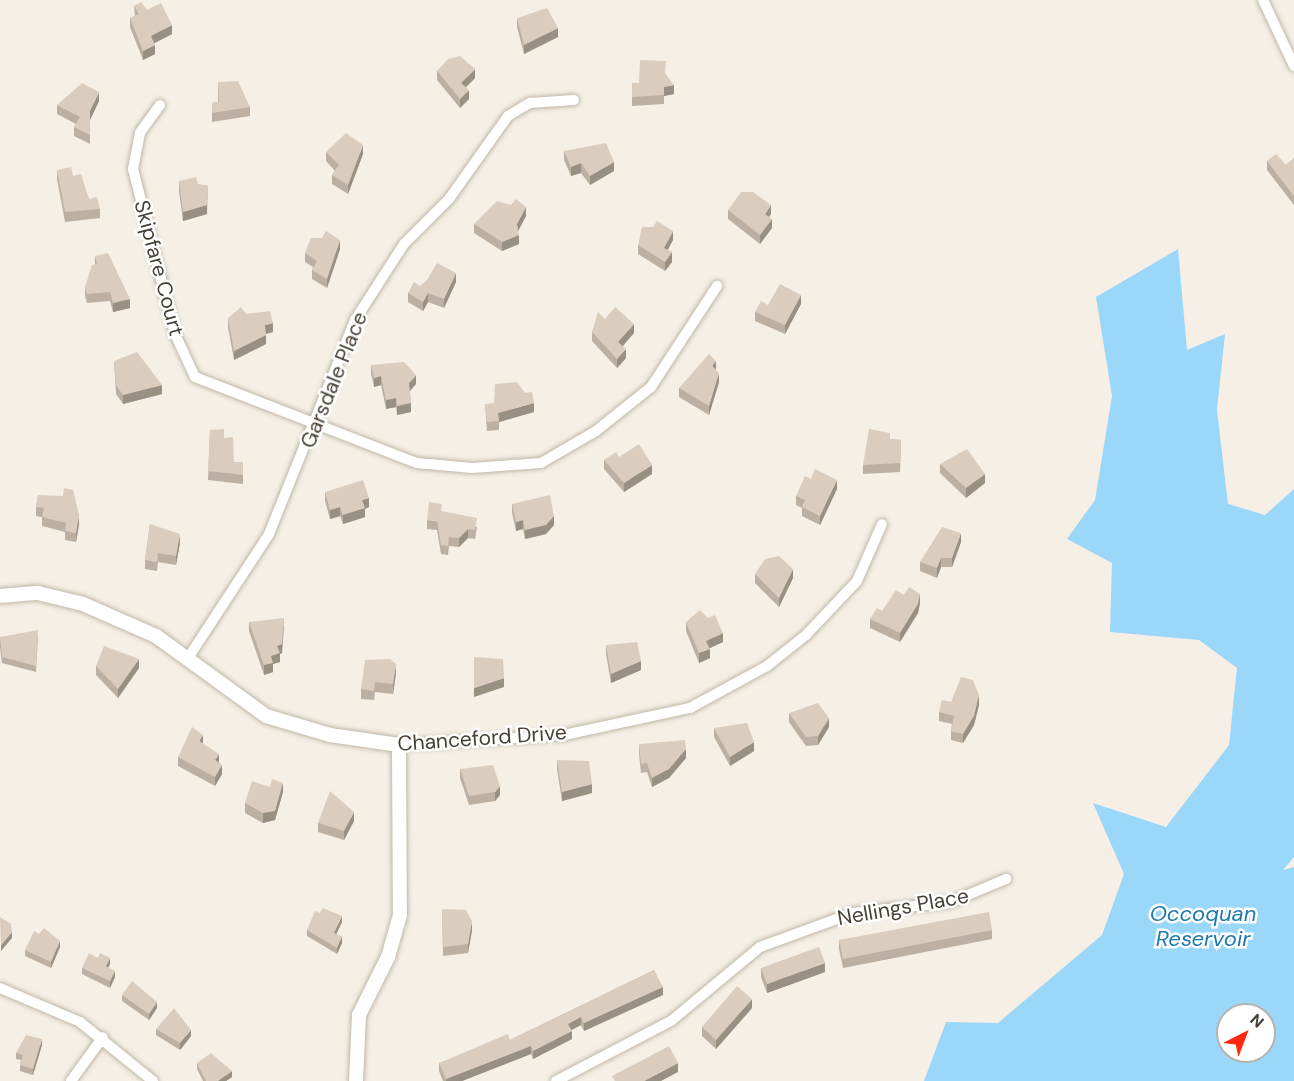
<!DOCTYPE html>
<html>
<head>
<meta charset="utf-8">
<style>
  body { margin:0 }
  #map { position:relative; width:1294px; height:1081px; overflow:hidden; background:#f5efe6; font-family:"DM Sans",sans-serif }
  div>[style] { position:absolute }
  [style*='--x'] { left:calc(var(--x)*1px); top:calc(var(--y)*1px); width:calc(var(--w)*1px); rotate:calc(var(--a)*1deg) }
  .water>* { inset:0; background:#9bd7f9 }
  .roads { filter:drop-shadow(0 0 2px #c1b7a7) drop-shadow(0 0 2px #c1b7a7) }
  .minor>* { height:10px; margin:-5px; padding:0 5px; transform-origin:5px; border-radius:5px; background:#fff }
  .tertiary>* { height:14px; margin:-7px; padding:0 7px; transform-origin:7px; border-radius:7px; background:#fff }
  .wall>* { inset:0; background:#bcb0a3 }
  .shaded-wall>* { inset:0; background:#999084 }
  .building>* { inset:0; background:#dbcdbd }
  span { translate:-50% -50%; white-space:nowrap; text-align:center; line-height:1.15; -webkit-text-stroke:5px #fff; paint-order:stroke }
  .street-label { font-size:21px; color:#483f34 }
  .water-label { font-size:22px; color:#1e79af; font-style:italic }
  .north { position:absolute; left:1216px; top:1003px; width:60px; height:60px; box-sizing:border-box; background:#fff; border:2px solid #b6b2ae; border-radius:50%; rotate:42deg; font-size:16px; font-weight:700; line-height:24px; text-align:center; color:#483f34 }
  .north::after { content:''; display:block; margin:auto; width:21px; height:27px; background:#ff2912; clip-path:polygon(50% 0,100% 100%,50% 72%,0 100%) }
</style>
</head>
<body>
<div id="map">
  <div class="water">
    <i style="clip-path:polygon(evenodd,1178px 249px,1187px 350px,1225px 334px,1217px 410px,1228px 504px,1265px 515px,1294px 489px,1294px 857px,1283px 870px,1294px 867px,1294px 1081px,924px 1081px,946px 1022px,998px 1023px,1102px 935px,1124px 874px,1093px 803px,1166px 827px,1229px 745px,1237px 668px,1199px 640px,1110px 632px,1112px 563px,1067px 539px,1095px 500px,1112px 396px,1096px 297px,1178px 249px,1228px 1015px,1264px 1015px,1264px 1051px,1228px 1051px,1228px 1015px)"></i>
  </div>
  <div class="roads">
    <div class="minor">
      <i style="--x:1263;--y:0;--w:73;--a:64.8"></i>
      <i style="--x:160;--y:105;--w:34;--a:126"></i>
      <i style="--x:140;--y:133;--w:37;--a:101"></i>
      <i style="--x:133;--y:169;--w:170;--a:75.7"></i>
      <i style="--x:175;--y:334;--w:47;--a:65.1"></i>
      <i style="--x:195;--y:377;--w:238;--a:21.2"></i>
      <i style="--x:417;--y:463;--w:55;--a:5.2"></i>
      <i style="--x:472;--y:468;--w:69;--a:-4.1"></i>
      <i style="--x:541;--y:463;--w:64;--a:-30.2"></i>
      <i style="--x:596;--y:431;--w:70;--a:-38.7"></i>
      <i style="--x:651;--y:387;--w:121;--a:-56.8"></i>
      <i style="--x:188;--y:658;--w:148;--a:-56.8"></i>
      <i style="--x:269;--y:534;--w:231;--a:-68.1"></i>
      <i style="--x:355;--y:320;--w:90;--a:-57.2"></i>
      <i style="--x:404;--y:244;--w:64;--a:-45"></i>
      <i style="--x:449;--y:199;--w:102;--a:-54.6"></i>
      <i style="--x:508;--y:116;--w:26;--a:-31"></i>
      <i style="--x:530;--y:103;--w:44;--a:-3.9"></i>
      <i style="--x:399;--y:745;--w:165;--a:-3.5"></i>
      <i style="--x:564;--y:735;--w:129;--a:-12.1"></i>
      <i style="--x:690;--y:708;--w:88;--a:-28.6"></i>
      <i style="--x:767;--y:666;--w:50;--a:-38.5"></i>
      <i style="--x:806;--y:635;--w:74;--a:-46.6"></i>
      <i style="--x:857;--y:581;--w:62;--a:-66.3"></i>
      <i style="--x:0;--y:988;--w:87;--a:23"></i>
      <i style="--x:80;--y:1022;--w:94;--a:38.9"></i>
      <i style="--x:71;--y:1081;--w:54;--a:-54"></i>
      <i style="--x:556;--y:1081;--w:130;--a:-27.6"></i>
      <i style="--x:671;--y:1021;--w:116;--a:-39.7"></i>
      <i style="--x:760;--y:947;--w:99;--a:-20.1"></i>
      <i style="--x:853;--y:913;--w:99;--a:-6.4"></i>
      <i style="--x:951;--y:902;--w:60;--a:-22.7"></i>
    </div>
    <div class="tertiary">
      <i style="--x:0;--y:596;--w:38;--a:-5"></i>
      <i style="--x:38;--y:593;--w:46;--a:13.7"></i>
      <i style="--x:83;--y:604;--w:80;--a:23.7"></i>
      <i style="--x:156;--y:636;--w:136;--a:36"></i>
      <i style="--x:266;--y:716;--w:67;--a:16.5"></i>
      <i style="--x:330;--y:735;--w:70;--a:8.2"></i>
      <i style="--x:399;--y:745;--w:170;--a:89.7"></i>
      <i style="--x:400;--y:915;--w:44;--a:105.9"></i>
      <i style="--x:388;--y:957;--w:65;--a:116.6"></i>
      <i style="--x:359;--y:1015;--w:66;--a:92.6"></i>
    </div>
  </div>
  <div class="wall">
    <i style="clip-path:polygon(134px 6px,172px 34px,154px 43px,155px 54px,143px 60px,130px 27px,130px 18px,135px 16px)"></i>
    <i style="clip-path:polygon(517px 18px,558px 37px,524px 54px,517px 27px)"></i>
    <i style="clip-path:polygon(437px 71px,475px 78px,466px 87px,469px 99px,460px 108px,437px 80px)"></i>
    <i style="clip-path:polygon(665px 74px,674px 94px,664px 96px,664px 104px,632px 106px,632px 83px,639px 83px)"></i>
    <i style="clip-path:polygon(218px 82px,250px 107px,250px 116px,212px 122px,212px 103px,218px 102px)"></i>
    <i style="clip-path:polygon(99px 101px,90px 120px,90px 144px,74px 136px,74px 127px,76px 124px,57px 114px,57px 105px)"></i>
    <i style="clip-path:polygon(564px 151px,614px 171px,590px 185px,581px 173px,571px 176px,564px 160px)"></i>
    <i style="clip-path:polygon(326px 152px,363px 154px,348px 194px,332px 184px,332px 175px,335px 171px,326px 161px)"></i>
    <i style="clip-path:polygon(1294px 158px,1294px 205px,1267px 170px,1267px 161px,1286px 165px)"></i>
    <i style="clip-path:polygon(57px 170px,73px 176px,89px 199px,100px 209px,100px 218px,65px 222px,57px 179px)"></i>
    <i style="clip-path:polygon(179px 181px,208px 186px,207px 214px,183px 221px,179px 191px)"></i>
    <i style="clip-path:polygon(728px 210px,771px 214px,769px 217px,772px 228px,760px 244px,728px 219px)"></i>
    <i style="clip-path:polygon(526px 216px,518px 231px,519px 244px,502px 251px,474px 233px,474px 224px)"></i>
    <i style="clip-path:polygon(673px 240px,667px 250px,672px 262px,665px 271px,638px 254px,638px 245px)"></i>
    <i style="clip-path:polygon(340px 249px,327px 288px,312px 279px,312px 270px,313px 267px,305px 262px,305px 253px)"></i>
    <i style="clip-path:polygon(95px 256px,130px 308px,113px 312px,110px 301px,87px 303px,85px 296px,85px 287px,95px 264px)"></i>
    <i style="clip-path:polygon(456px 282px,444px 308px,428px 302px,423px 311px,408px 302px,408px 293px,420px 286px)"></i>
    <i style="clip-path:polygon(801px 304px,785px 334px,755px 321px,755px 312px,768px 305px)"></i>
    <i style="clip-path:polygon(246px 314px,273px 332px,266px 334px,266px 344px,234px 360px,228px 327px,228px 318px)"></i>
    <i style="clip-path:polygon(605px 319px,634px 333px,623px 346px,626px 358px,617px 368px,592px 341px,592px 332px)"></i>
    <i style="clip-path:polygon(114px 361px,162px 394px,123px 404px,116px 394px)"></i>
    <i style="clip-path:polygon(371px 365px,416px 384px,410px 391px,411px 412px,397px 415px,396px 407px,386px 409px,381px 385px,374px 387px,371px 374px)"></i>
    <i style="clip-path:polygon(716px 370px,719px 382px,709px 415px,679px 397px,679px 388px)"></i>
    <i style="clip-path:polygon(485px 404px,534px 412px,499px 422px,499px 430px,487px 431px)"></i>
    <i style="clip-path:polygon(210px 430px,224px 438px,234px 462px,243px 462px,243px 484px,208px 480px)"></i>
    <i style="clip-path:polygon(890px 439px,901px 440px,900px 472px,863px 474px,863px 465px)"></i>
    <i style="clip-path:polygon(619px 457px,652px 474px,624px 492px,604px 469px,604px 460px)"></i>
    <i style="clip-path:polygon(940px 464px,985px 483px,966px 498px,940px 473px)"></i>
    <i style="clip-path:polygon(811px 479px,837px 489px,820px 525px,802px 516px,802px 508px,796px 505px,796px 496px)"></i>
    <i style="clip-path:polygon(325px 492px,369px 507px,365px 509px,365px 517px,343px 524px,340px 516px,330px 519px,325px 501px)"></i>
    <i style="clip-path:polygon(38px 495px,79px 524px,76px 542px,65px 540px,65px 532px,42px 526px,42px 517px,36px 516px,36px 507px)"></i>
    <i style="clip-path:polygon(512px 504px,554px 525px,546px 534px,525px 539px,523px 529px,516px 531px,512px 513px)"></i>
    <i style="clip-path:polygon(427px 520px,477px 527px,475px 539px,468px 538px,459px 547px,449px 546px,448px 555px,441px 554px,437px 530px,427px 529px)"></i>
    <i style="clip-path:polygon(150px 524px,180px 543px,176px 565px,158px 562px,157px 571px,145px 569px,145px 560px)"></i>
    <i style="clip-path:polygon(961px 542px,952px 567px,941px 567px,937px 578px,920px 571px,920px 562px)"></i>
    <i style="clip-path:polygon(755px 574px,793px 578px,779px 607px,755px 583px)"></i>
    <i style="clip-path:polygon(920px 603px,918px 613px,900px 642px,870px 628px,870px 619px,882px 611px)"></i>
    <i style="clip-path:polygon(249px 622px,284px 627px,282px 653px,280px 654px,280px 662px,273px 664px,273px 672px,264px 675px,249px 631px)"></i>
    <i style="clip-path:polygon(686px 622px,723px 642px,709px 648px,710px 658px,699px 663px,686px 631px)"></i>
    <i style="clip-path:polygon(38px 636px,36px 672px,2px 663px,0 648px,0 637px)"></i>
    <i style="clip-path:polygon(606px 645px,641px 670px,611px 683px,606px 654px)"></i>
    <i style="clip-path:polygon(96px 666px,139px 668px,118px 698px,96px 675px)"></i>
    <i style="clip-path:polygon(396px 673px,393px 694px,375px 692px,374px 700px,361px 699px,361px 689px)"></i>
    <i style="clip-path:polygon(951px 702px,979px 705px,974px 725px,963px 743px,951px 740px,951px 731px,952px 724px,939px 721px,939px 712px)"></i>
    <i style="clip-path:polygon(789px 713px,829px 727px,818px 745px,806px 746px,789px 722px)"></i>
    <i style="clip-path:polygon(714px 728px,754px 751px,730px 766px,714px 737px)"></i>
    <i style="clip-path:polygon(203px 744px,219px 763px,222px 774px,215px 786px,178px 766px,178px 757px)"></i>
    <i style="clip-path:polygon(639px 744px,686px 758px,669px 778px,652px 787px,647px 772px,641px 773px,639px 754px)"></i>
    <i style="clip-path:polygon(557px 760px,592px 793px,562px 801px,557px 769px)"></i>
    <i style="clip-path:polygon(460px 769px,500px 795px,495px 801px,469px 805px,460px 778px)"></i>
    <i style="clip-path:polygon(283px 792px,275px 820px,263px 823px,245px 813px,245px 803px)"></i>
    <i style="clip-path:polygon(354px 821px,344px 840px,318px 832px,318px 823px)"></i>
    <i style="clip-path:polygon(442px 909px,472px 930px,468px 953px,443px 956px)"></i>
    <i style="clip-path:polygon(342px 922px,336px 934px,342px 943px,337px 954px,307px 936px,307px 930px)"></i>
    <i style="clip-path:polygon(992px 930px,992px 939px,843px 968px,839px 949px,839px 940px)"></i>
    <i style="clip-path:polygon(60px 947px,51px 968px,25px 956px,25px 950px)"></i>
    <i style="clip-path:polygon(110px 964px,108px 967px,115px 977px,110px 988px,82px 974px,82px 968px)"></i>
    <i style="clip-path:polygon(761px 968px,825px 972px,767px 993px,761px 977px)"></i>
    <i style="clip-path:polygon(654px 970px,663px 995px,584px 1031px,581px 1025px,571px 1030px,572px 1039px,533px 1059px,531px 1054px,462px 1081px,443px 1081px,439px 1071px,439px 1063px,510px 1040px)"></i>
    <i style="clip-path:polygon(122px 995px,157px 1008px,149px 1020px,122px 1001px)"></i>
    <i style="clip-path:polygon(752px 1008px,716px 1049px,702px 1036px,702px 1027px)"></i>
    <i style="clip-path:polygon(156px 1029px,191px 1036px,180px 1050px,156px 1035px)"></i>
    <i style="clip-path:polygon(42px 1045px,33px 1075px,20px 1071px,20px 1065px,21px 1060px,16px 1059px,16px 1053px)"></i>
    <i style="clip-path:polygon(197px 1063px,232px 1077px,226px 1081px,203px 1081px,197px 1069px)"></i>
  </div>
  <div class="shaded-wall">
    <i style="clip-path:polygon(172px 25px,172px 34px,151px 45px,151px 36px)"></i>
    <i style="clip-path:polygon(558px 28px,558px 37px,524px 54px,524px 45px)"></i>
    <i style="clip-path:polygon(155px 45px,155px 54px,143px 60px,143px 51px)"></i>
    <i style="clip-path:polygon(475px 69px,475px 78px,461px 92px,461px 83px)"></i>
    <i style="clip-path:polygon(674px 85px,674px 94px,664px 96px,664px 104px,664px 87px)"></i>
    <i style="clip-path:polygon(469px 90px,469px 99px,460px 108px,460px 99px)"></i>
    <i style="clip-path:polygon(99px 92px,99px 101px,90px 120px,90px 111px)"></i>
    <i style="clip-path:polygon(363px 145px,363px 154px,348px 194px,348px 185px)"></i>
    <i style="clip-path:polygon(614px 162px,614px 171px,590px 185px,590px 176px)"></i>
    <i style="clip-path:polygon(581px 163px,581px 173px,571px 176px,571px 167px)"></i>
    <i style="clip-path:polygon(207px 205px,207px 214px,183px 221px,183px 212px)"></i>
    <i style="clip-path:polygon(771px 205px,771px 214px,765px 223px,765px 214px)"></i>
    <i style="clip-path:polygon(526px 207px,526px 216px,517px 233px,517px 224px)"></i>
    <i style="clip-path:polygon(772px 219px,772px 228px,760px 244px,760px 235px)"></i>
    <i style="clip-path:polygon(673px 231px,673px 240px,664px 257px,664px 248px)"></i>
    <i style="clip-path:polygon(519px 235px,519px 244px,502px 251px,502px 242px)"></i>
    <i style="clip-path:polygon(340px 240px,340px 249px,327px 288px,327px 279px)"></i>
    <i style="clip-path:polygon(672px 252px,672px 262px,665px 271px,665px 262px)"></i>
    <i style="clip-path:polygon(456px 273px,456px 282px,444px 308px,444px 299px)"></i>
    <i style="clip-path:polygon(428px 293px,428px 302px,423px 311px,423px 302px)"></i>
    <i style="clip-path:polygon(801px 295px,801px 304px,785px 334px,785px 325px)"></i>
    <i style="clip-path:polygon(130px 299px,130px 308px,113px 312px,113px 303px)"></i>
    <i style="clip-path:polygon(273px 323px,273px 332px,265px 334px,265px 325px)"></i>
    <i style="clip-path:polygon(634px 324px,634px 333px,618px 351px,618px 342px)"></i>
    <i style="clip-path:polygon(266px 335px,266px 344px,234px 360px,234px 351px)"></i>
    <i style="clip-path:polygon(626px 349px,626px 358px,617px 368px,617px 359px)"></i>
    <i style="clip-path:polygon(716px 361px,716px 370px,712px 366px)"></i>
    <i style="clip-path:polygon(719px 373px,719px 382px,709px 415px,709px 406px)"></i>
    <i style="clip-path:polygon(416px 375px,416px 384px,409px 392px,409px 383px)"></i>
    <i style="clip-path:polygon(381px 376px,381px 385px,374px 387px,374px 378px)"></i>
    <i style="clip-path:polygon(162px 385px,162px 394px,123px 404px,123px 395px)"></i>
    <i style="clip-path:polygon(396px 398px,396px 407px,386px 409px,386px 400px)"></i>
    <i style="clip-path:polygon(411px 403px,411px 412px,397px 415px,397px 406px)"></i>
    <i style="clip-path:polygon(534px 403px,534px 412px,499px 422px,498px 413px)"></i>
    <i style="clip-path:polygon(652px 465px,652px 474px,624px 492px,624px 483px)"></i>
    <i style="clip-path:polygon(985px 474px,985px 483px,966px 498px,966px 488px)"></i>
    <i style="clip-path:polygon(837px 480px,837px 489px,820px 525px,820px 516px)"></i>
    <i style="clip-path:polygon(369px 498px,369px 507px,365px 509px,365px 517px,343px 524px,343px 515px,362px 500px)"></i>
    <i style="clip-path:polygon(340px 507px,340px 516px,330px 519px,330px 510px)"></i>
    <i style="clip-path:polygon(79px 515px,79px 524px,76px 542px,76px 533px)"></i>
    <i style="clip-path:polygon(554px 516px,554px 525px,546px 534px,525px 539px,525px 530px)"></i>
    <i style="clip-path:polygon(523px 520px,523px 529px,516px 531px,516px 522px)"></i>
    <i style="clip-path:polygon(468px 529px,468px 538px,459px 547px,459px 538px)"></i>
    <i style="clip-path:polygon(961px 533px,961px 542px,952px 567px,952px 558px)"></i>
    <i style="clip-path:polygon(180px 534px,180px 543px,176px 565px,176px 556px)"></i>
    <i style="clip-path:polygon(941px 558px,941px 567px,937px 578px,937px 568px)"></i>
    <i style="clip-path:polygon(793px 569px,793px 578px,779px 607px,779px 598px)"></i>
    <i style="clip-path:polygon(920px 594px,920px 603px,918px 613px,900px 642px,900px 633px)"></i>
    <i style="clip-path:polygon(284px 618px,282px 653px,280px 654px,280px 662px,273px 664px,273px 672px,264px 675px,264px 665px,277px 646px)"></i>
    <i style="clip-path:polygon(723px 633px,723px 642px,706px 650px,706px 641px)"></i>
    <i style="clip-path:polygon(710px 649px,710px 658px,699px 663px,699px 653px)"></i>
    <i style="clip-path:polygon(139px 659px,139px 668px,118px 698px,118px 689px)"></i>
    <i style="clip-path:polygon(641px 661px,641px 670px,611px 683px,611px 674px)"></i>
    <i style="clip-path:polygon(396px 664px,396px 673px,393px 694px,393px 684px)"></i>
    <i style="clip-path:polygon(504px 678px,504px 687px,474px 697px,474px 688px)"></i>
    <i style="clip-path:polygon(979px 695px,979px 705px,974px 725px,963px 743px,963px 734px)"></i>
    <i style="clip-path:polygon(829px 718px,829px 727px,818px 745px,818px 736px)"></i>
    <i style="clip-path:polygon(203px 735px,203px 744px,199px 741px)"></i>
    <i style="clip-path:polygon(754px 742px,754px 751px,730px 766px,730px 757px)"></i>
    <i style="clip-path:polygon(686px 749px,686px 758px,669px 778px,652px 787px,652px 778px)"></i>
    <i style="clip-path:polygon(219px 754px,219px 763px,215px 760px)"></i>
    <i style="clip-path:polygon(222px 765px,222px 774px,215px 786px,215px 777px)"></i>
    <i style="clip-path:polygon(283px 783px,283px 792px,275px 820px,263px 823px,263px 813px)"></i>
    <i style="clip-path:polygon(592px 784px,592px 793px,562px 801px,562px 792px)"></i>
    <i style="clip-path:polygon(500px 786px,500px 795px,495px 801px,495px 792px)"></i>
    <i style="clip-path:polygon(354px 812px,354px 821px,344px 840px,344px 831px)"></i>
    <i style="clip-path:polygon(342px 916px,342px 922px,334px 939px,334px 933px)"></i>
    <i style="clip-path:polygon(472px 921px,472px 930px,468px 953px,468px 944px)"></i>
    <i style="clip-path:polygon(12px 932px,12px 938px,1px 951px,1px 945px)"></i>
    <i style="clip-path:polygon(342px 936px,342px 943px,337px 954px,337px 948px)"></i>
    <i style="clip-path:polygon(60px 941px,60px 947px,51px 968px,51px 962px)"></i>
    <i style="clip-path:polygon(110px 958px,110px 964px,106px 972px,106px 966px)"></i>
    <i style="clip-path:polygon(825px 963px,825px 972px,767px 993px,767px 984px)"></i>
    <i style="clip-path:polygon(115px 971px,115px 977px,110px 988px,110px 981px)"></i>
    <i style="clip-path:polygon(663px 987px,663px 995px,584px 1031px,584px 1023px)"></i>
    <i style="clip-path:polygon(752px 999px,752px 1008px,716px 1049px,716px 1040px)"></i>
    <i style="clip-path:polygon(157px 1002px,157px 1008px,149px 1020px,149px 1014px)"></i>
    <i style="clip-path:polygon(581px 1017px,581px 1025px,568px 1032px,568px 1024px)"></i>
    <i style="clip-path:polygon(191px 1030px,191px 1036px,180px 1050px,180px 1043px)"></i>
    <i style="clip-path:polygon(572px 1031px,572px 1039px,533px 1059px,533px 1051px)"></i>
    <i style="clip-path:polygon(42px 1039px,42px 1045px,33px 1075px,33px 1069px)"></i>
    <i style="clip-path:polygon(531px 1046px,531px 1054px,462px 1081px,446px 1081px,446px 1079px)"></i>
    <i style="clip-path:polygon(678px 1063px,678px 1072px,661px 1081px,644px 1081px)"></i>
    <i style="clip-path:polygon(232px 1071px,232px 1077px,226px 1081px,218px 1081px)"></i>
  </div>
  <div class="building">
    <i style="clip-path:polygon(141px 2px,147px 10px,161px 3px,172px 25px,151px 36px,155px 45px,143px 51px,130px 18px,139px 14px,134px 6px)"></i>
    <i style="clip-path:polygon(547px 8px,558px 28px,524px 45px,517px 18px)"></i>
    <i style="clip-path:polygon(460px 56px,475px 69px,461px 83px,469px 90px,460px 99px,437px 71px,448px 59px)"></i>
    <i style="clip-path:polygon(640px 60px,666px 61px,665px 73px,674px 85px,664px 87px,664px 95px,632px 97px,632px 83px,639px 83px)"></i>
    <i style="clip-path:polygon(238px 81px,250px 107px,212px 113px,212px 103px,219px 102px,218px 82px)"></i>
    <i style="clip-path:polygon(82px 83px,99px 92px,90px 111px,90px 135px,74px 127px,80px 117px,57px 105px)"></i>
    <i style="clip-path:polygon(346px 133px,363px 145px,348px 185px,332px 175px,339px 165px,326px 152px)"></i>
    <i style="clip-path:polygon(606px 143px,614px 162px,590px 176px,581px 163px,571px 167px,564px 151px)"></i>
    <i style="clip-path:polygon(1276px 154px,1286px 165px,1294px 158px,1294px 196px,1267px 161px)"></i>
    <i style="clip-path:polygon(71px 167px,73px 176px,81px 174px,89px 199px,97px 197px,100px 209px,65px 212px,57px 170px)"></i>
    <i style="clip-path:polygon(196px 177px,198px 184px,208px 186px,207px 205px,183px 212px,179px 181px)"></i>
    <i style="clip-path:polygon(741px 192px,753px 192px,771px 205px,765px 214px,772px 219px,760px 235px,728px 210px)"></i>
    <i style="clip-path:polygon(516px 199px,526px 207px,517px 224px,519px 235px,502px 242px,474px 224px,497px 201px,511px 205px)"></i>
    <i style="clip-path:polygon(657px 221px,673px 231px,664px 248px,672px 252px,665px 262px,638px 245px,642px 227px,653px 227px)"></i>
    <i style="clip-path:polygon(326px 231px,340px 240px,327px 279px,312px 270px,317px 261px,305px 253px,311px 238px,322px 238px)"></i>
    <i style="clip-path:polygon(108px 253px,130px 299px,113px 303px,110px 292px,87px 294px,85px 287px,92px 265px,97px 264px,95px 256px)"></i>
    <i style="clip-path:polygon(437px 263px,456px 273px,444px 299px,428px 293px,423px 302px,408px 293px,414px 282px,420px 286px,427px 280px)"></i>
    <i style="clip-path:polygon(780px 284px,801px 295px,785px 325px,755px 312px,761px 301px,768px 305px)"></i>
    <i style="clip-path:polygon(241px 307px,246px 314px,270px 311px,273px 323px,265px 325px,266px 335px,234px 351px,228px 318px)"></i>
    <i style="clip-path:polygon(615px 307px,634px 324px,618px 342px,626px 349px,617px 359px,592px 332px,598px 312px,605px 319px)"></i>
    <i style="clip-path:polygon(137px 352px,162px 385px,123px 395px,116px 385px,114px 361px)"></i>
    <i style="clip-path:polygon(709px 354px,716px 361px,712px 366px,719px 373px,709px 406px,679px 388px)"></i>
    <i style="clip-path:polygon(404px 362px,416px 375px,409px 383px,411px 403px,397px 406px,396px 398px,386px 400px,381px 376px,374px 378px,371px 365px)"></i>
    <i style="clip-path:polygon(517px 382px,525px 393px,532px 392px,534px 403px,498px 413px,499px 421px,487px 422px,485px 404px,494px 403px,495px 384px)"></i>
    <i style="clip-path:polygon(224px 429px,224px 438px,233px 437px,234px 462px,243px 462px,243px 475px,208px 471px,210px 430px)"></i>
    <i style="clip-path:polygon(869px 429px,890px 433px,890px 439px,901px 440px,900px 463px,863px 465px)"></i>
    <i style="clip-path:polygon(639px 444px,652px 465px,624px 483px,604px 460px,616px 452px,619px 457px)"></i>
    <i style="clip-path:polygon(967px 449px,985px 474px,966px 488px,940px 464px)"></i>
    <i style="clip-path:polygon(815px 469px,837px 480px,820px 516px,802px 507px,805px 500px,796px 496px,805px 476px,811px 479px)"></i>
    <i style="clip-path:polygon(363px 480px,369px 498px,362px 500px,365px 508px,343px 515px,340px 507px,330px 510px,325px 492px)"></i>
    <i style="clip-path:polygon(64px 488px,73px 490px,79px 515px,76px 533px,65px 531px,66px 523px,42px 517px,44px 508px,36px 507px,38px 495px,63px 496px)"></i>
    <i style="clip-path:polygon(550px 495px,554px 516px,546px 525px,525px 530px,523px 520px,516px 522px,512px 504px)"></i>
    <i style="clip-path:polygon(429px 502px,442px 504px,441px 511px,477px 518px,475px 530px,468px 529px,459px 538px,449px 537px,448px 546px,441px 545px,437px 521px,427px 520px)"></i>
    <i style="clip-path:polygon(150px 524px,180px 534px,176px 556px,158px 553px,157px 562px,145px 560px)"></i>
    <i style="clip-path:polygon(942px 527px,961px 533px,952px 558px,941px 558px,937px 568px,920px 562px)"></i>
    <i style="clip-path:polygon(779px 556px,793px 569px,779px 598px,755px 574px,765px 559px)"></i>
    <i style="clip-path:polygon(909px 587px,920px 594px,918px 604px,900px 633px,870px 619px,877px 608px,882px 611px,896px 590px,904px 595px)"></i>
    <i style="clip-path:polygon(700px 610px,708px 618px,715px 615px,723px 633px,706px 641px,710px 649px,699px 653px,686px 622px)"></i>
    <i style="clip-path:polygon(284px 618px,282px 644px,277px 646px,280px 653px,271px 656px,273px 663px,264px 665px,249px 622px)"></i>
    <i style="clip-path:polygon(38px 630px,36px 666px,2px 657px,0 637px)"></i>
    <i style="clip-path:polygon(637px 642px,641px 661px,611px 674px,606px 645px)"></i>
    <i style="clip-path:polygon(104px 646px,139px 659px,118px 689px,96px 666px)"></i>
    <i style="clip-path:polygon(474px 657px,503px 659px,504px 678px,474px 688px)"></i>
    <i style="clip-path:polygon(390px 659px,396px 664px,393px 684px,375px 682px,374px 691px,361px 689px,365px 660px)"></i>
    <i style="clip-path:polygon(961px 677px,973px 680px,979px 695px,974px 716px,963px 734px,951px 731px,954px 716px,939px 712px,942px 700px,951px 702px)"></i>
    <i style="clip-path:polygon(818px 703px,829px 718px,818px 736px,806px 737px,789px 713px)"></i>
    <i style="clip-path:polygon(747px 723px,754px 742px,730px 757px,714px 728px)"></i>
    <i style="clip-path:polygon(192px 727px,203px 735px,199px 741px,219px 754px,215px 760px,222px 765px,215px 777px,178px 757px)"></i>
    <i style="clip-path:polygon(685px 740px,686px 749px,669px 769px,652px 778px,647px 763px,641px 764px,639px 744px)"></i>
    <i style="clip-path:polygon(557px 760px,589px 761px,592px 784px,562px 792px)"></i>
    <i style="clip-path:polygon(493px 765px,500px 786px,495px 792px,469px 796px,460px 769px)"></i>
    <i style="clip-path:polygon(272px 779px,283px 783px,275px 811px,263px 813px,245px 803px,252px 781px,270px 787px)"></i>
    <i style="clip-path:polygon(330px 791px,354px 812px,344px 831px,318px 823px)"></i>
    <i style="clip-path:polygon(323px 908px,342px 916px,334px 933px,342px 936px,337px 948px,307px 930px,315px 911px,320px 913px)"></i>
    <i style="clip-path:polygon(442px 909px,466px 910px,472px 921px,468px 944px,443px 947px)"></i>
    <i style="clip-path:polygon(989px 912px,992px 930px,843px 959px,839px 940px)"></i>
    <i style="clip-path:polygon(0 917px,11px 924px,12px 932px,1px 945px)"></i>
    <i style="clip-path:polygon(44px 928px,60px 941px,51px 962px,25px 950px,34px 931px,39px 934px)"></i>
    <i style="clip-path:polygon(819px 947px,825px 963px,767px 984px,761px 968px)"></i>
    <i style="clip-path:polygon(89px 953px,98px 958px,100px 953px,110px 958px,106px 966px,115px 971px,110px 981px,82px 968px)"></i>
    <i style="clip-path:polygon(654px 970px,663px 987px,584px 1023px,581px 1017px,568px 1024px,572px 1031px,533px 1051px,531px 1046px,446px 1079px,439px 1063px,508px 1034px,510px 1040px)"></i>
    <i style="clip-path:polygon(132px 981px,157px 1002px,149px 1014px,122px 995px)"></i>
    <i style="clip-path:polygon(737px 986px,752px 999px,716px 1040px,702px 1027px)"></i>
    <i style="clip-path:polygon(174px 1008px,191px 1030px,180px 1043px,156px 1029px)"></i>
    <i style="clip-path:polygon(26px 1035px,42px 1039px,33px 1069px,20px 1065px,23px 1055px,16px 1053px)"></i>
    <i style="clip-path:polygon(669px 1046px,678px 1063px,644px 1081px,615px 1081px,612px 1076px)"></i>
    <i style="clip-path:polygon(211px 1053px,232px 1071px,218px 1081px,206px 1081px,197px 1063px)"></i>
  </div>
  <div class="street-label">
    <span style="left:159px;top:268px;rotate:75deg">Skipfare Court</span>
    <span style="left:334px;top:380px;rotate:-68deg">Garsdale Place</span>
    <span style="left:482px;top:738px;rotate:-4deg">Chanceford Drive</span>
    <span style="left:903px;top:907px;rotate:-10deg">Nellings Place</span>
  </div>
  <div class="water-label">
    <span style="left:1203px;top:926px">Occoquan<br>Reservoir</span>
  </div>
  <div class="north">N</div>
</div>
</body>
</html>
